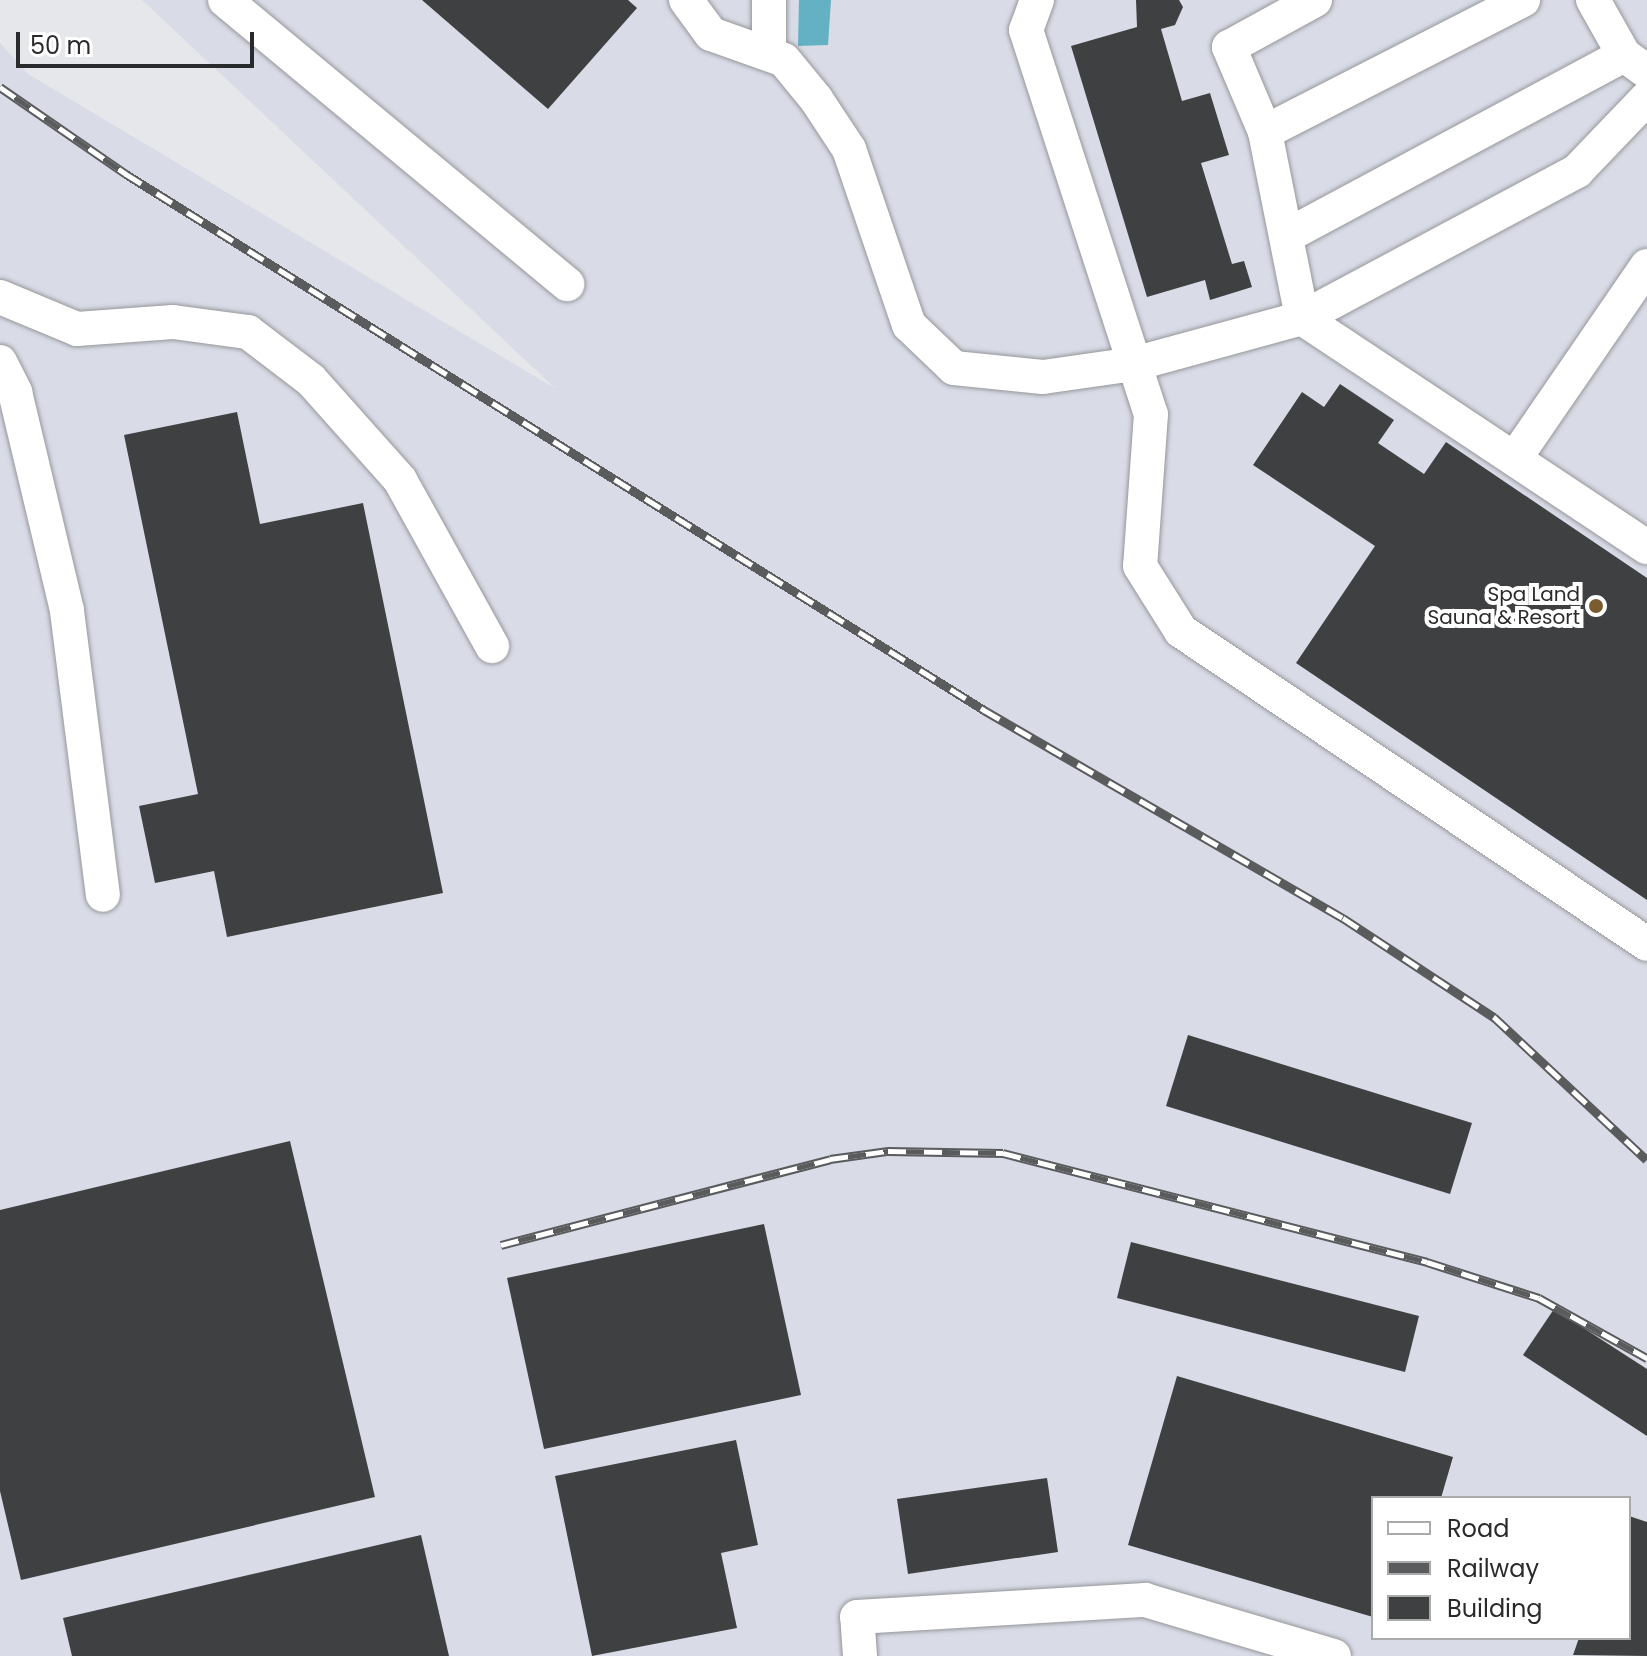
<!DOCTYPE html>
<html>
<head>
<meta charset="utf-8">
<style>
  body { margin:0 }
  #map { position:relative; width:1647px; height:1656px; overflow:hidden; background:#e6e7ea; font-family:Poppins,sans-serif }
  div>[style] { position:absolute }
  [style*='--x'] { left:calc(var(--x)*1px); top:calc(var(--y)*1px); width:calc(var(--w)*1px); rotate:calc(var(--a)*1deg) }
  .built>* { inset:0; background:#d9dce7 }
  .water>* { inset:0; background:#65b1c4 }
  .building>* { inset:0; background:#3f4042 }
  .roads { filter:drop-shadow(0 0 2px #96979a) drop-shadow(0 0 2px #96979a) }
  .minor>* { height:34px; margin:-17px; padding:0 17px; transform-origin:17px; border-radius:17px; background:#fff }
  .rail>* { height:9px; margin-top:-4.5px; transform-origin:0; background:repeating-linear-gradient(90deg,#fff 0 18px,#5a5b5d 0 36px); box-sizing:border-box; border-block:2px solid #5a5b5d }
  .dots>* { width:22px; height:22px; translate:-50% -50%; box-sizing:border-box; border:4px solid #fff; border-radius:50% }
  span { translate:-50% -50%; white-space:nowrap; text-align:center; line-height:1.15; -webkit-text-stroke:8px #fff; paint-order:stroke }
  .poi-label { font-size:20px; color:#292a2b }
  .right { translate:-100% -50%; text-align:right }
  .legend { position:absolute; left:1371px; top:1496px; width:260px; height:144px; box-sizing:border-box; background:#fff; border:2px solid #a9aaaa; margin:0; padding:10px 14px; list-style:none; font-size:24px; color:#292a2b }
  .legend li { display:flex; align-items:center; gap:16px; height:40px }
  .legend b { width:40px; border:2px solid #a9aaaa }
  .scale { position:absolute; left:16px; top:32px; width:238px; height:36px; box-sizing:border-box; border:4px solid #292a2b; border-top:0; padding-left:10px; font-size:24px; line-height:28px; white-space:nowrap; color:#292a2b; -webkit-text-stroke:6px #fff; paint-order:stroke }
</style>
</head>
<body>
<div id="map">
  <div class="built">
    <i style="clip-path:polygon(evenodd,142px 0,1647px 0,1647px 1656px,0 1656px,0 43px,28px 74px,556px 389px,142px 0,1373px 1498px,1629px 1498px,1629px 1638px,1373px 1638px,1373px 1498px)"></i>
  </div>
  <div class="water">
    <i style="clip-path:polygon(799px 0,831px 0,828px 45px,798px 46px)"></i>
  </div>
  <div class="building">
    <i style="clip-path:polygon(422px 0,628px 0,637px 8px,548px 109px)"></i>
    <i style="clip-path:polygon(1136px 0,1179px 0,1183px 7px,1175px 25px,1161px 29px,1182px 101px,1210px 93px,1229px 155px,1201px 163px,1232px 264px,1244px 261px,1252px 287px,1210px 300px,1205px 280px,1147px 297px,1071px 46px,1137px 27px)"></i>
    <i style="clip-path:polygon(1340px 384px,1394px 420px,1378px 443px,1424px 474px,1446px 442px,1647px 578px,1647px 900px,1296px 663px,1375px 546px,1253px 465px,1302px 392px,1324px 407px)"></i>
    <i style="clip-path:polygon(237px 412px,260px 524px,363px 503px,443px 893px,227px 937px,214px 871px,155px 883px,139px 806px,198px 794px,124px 435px)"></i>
    <i style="clip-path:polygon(1188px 1035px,1472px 1123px,1450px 1194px,1166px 1106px)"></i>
    <i style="clip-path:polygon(290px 1141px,375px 1497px,21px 1580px,0 1491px,0 1210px)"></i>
    <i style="clip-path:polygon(764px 1224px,801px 1395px,544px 1449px,507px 1278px)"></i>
    <i style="clip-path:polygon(1131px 1242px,1419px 1316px,1405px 1372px,1117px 1298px)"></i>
    <i style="clip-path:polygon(1554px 1309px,1647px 1369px,1647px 1436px,1523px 1355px)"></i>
    <i style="clip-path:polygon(1177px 1376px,1453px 1457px,1441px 1498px,1373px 1498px,1373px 1617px,1128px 1545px)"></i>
    <i style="clip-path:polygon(736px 1440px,758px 1545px,721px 1553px,737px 1628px,592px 1656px,555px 1476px)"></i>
    <i style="clip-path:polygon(1047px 1478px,1058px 1552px,908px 1574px,897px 1499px)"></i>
    <i style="clip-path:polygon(1629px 1516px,1647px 1522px,1647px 1656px,1573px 1655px,1579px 1638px,1629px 1638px)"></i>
    <i style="clip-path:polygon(421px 1535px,449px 1656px,72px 1656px,63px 1618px)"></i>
  </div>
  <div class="roads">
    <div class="minor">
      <i style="--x:225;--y:0;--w:445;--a:39.7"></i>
      <i style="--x:686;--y:0;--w:42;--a:53.7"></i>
      <i style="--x:711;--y:34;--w:77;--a:19.6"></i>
      <i style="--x:784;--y:60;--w:50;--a:50.6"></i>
      <i style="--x:816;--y:99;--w:60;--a:56.6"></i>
      <i style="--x:849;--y:149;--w:186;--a:71.2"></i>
      <i style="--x:909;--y:325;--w:62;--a:43.7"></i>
      <i style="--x:954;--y:368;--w:89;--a:5.8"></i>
      <i style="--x:1043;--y:377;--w:92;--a:-8.1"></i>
      <i style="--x:1134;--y:364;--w:174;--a:-15.3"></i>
      <i style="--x:1302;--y:318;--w:312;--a:-28.1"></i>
      <i style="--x:1577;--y:171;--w:101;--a:-46.2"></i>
      <i style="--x:1037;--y:0;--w:32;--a:110"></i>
      <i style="--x:1026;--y:30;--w:404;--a:72"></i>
      <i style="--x:1151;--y:414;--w:152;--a:94.1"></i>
      <i style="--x:1140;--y:566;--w:77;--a:57.8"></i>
      <i style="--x:1181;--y:631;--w:561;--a:33.89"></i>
      <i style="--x:1315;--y:0;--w:98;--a:151.3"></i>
      <i style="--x:1229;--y:47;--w:92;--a:67"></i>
      <i style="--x:1265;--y:132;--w:190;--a:78.7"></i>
      <i style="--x:1302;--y:318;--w:414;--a:33.6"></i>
      <i style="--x:1593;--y:0;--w:63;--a:60.6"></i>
      <i style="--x:1624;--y:55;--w:29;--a:36"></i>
      <i style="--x:769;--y:54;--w:54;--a:-90"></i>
      <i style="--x:1265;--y:132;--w:290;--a:-27.1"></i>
      <i style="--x:1290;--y:234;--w:379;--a:-28.2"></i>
      <i style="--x:0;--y:297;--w:83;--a:22.6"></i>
      <i style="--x:77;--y:329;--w:96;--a:-4.2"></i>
      <i style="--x:173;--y:322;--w:76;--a:7.6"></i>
      <i style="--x:248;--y:332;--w:79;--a:37.3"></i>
      <i style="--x:311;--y:380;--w:134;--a:48.3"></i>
      <i style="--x:400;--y:480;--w:190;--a:61"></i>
      <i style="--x:0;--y:362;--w:34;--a:63"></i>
      <i style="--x:15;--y:392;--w:225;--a:76.6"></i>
      <i style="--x:67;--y:611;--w:286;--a:82.8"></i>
      <i style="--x:1515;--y:458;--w:233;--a:-55.5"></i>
      <i style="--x:860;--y:1656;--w:39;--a:-94"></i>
      <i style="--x:857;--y:1617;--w:289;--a:-3.4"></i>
      <i style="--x:1145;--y:1600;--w:197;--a:16.5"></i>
    </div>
  </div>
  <div class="rail">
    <i style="--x:0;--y:87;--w:153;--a:34.6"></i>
    <i style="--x:126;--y:174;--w:1012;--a:31.99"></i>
    <i style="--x:984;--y:710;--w:415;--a:30.1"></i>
    <i style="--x:1343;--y:918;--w:181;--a:33.3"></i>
    <i style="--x:1494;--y:1017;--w:209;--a:43.1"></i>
    <i style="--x:501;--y:1245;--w:340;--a:-14.6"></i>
    <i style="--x:830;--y:1159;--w:59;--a:-7.9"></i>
    <i style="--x:888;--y:1151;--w:115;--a:1"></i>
    <i style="--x:1003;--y:1153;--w:438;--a:14.4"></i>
    <i style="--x:1427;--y:1262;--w:118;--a:17.8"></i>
    <i style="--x:1539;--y:1298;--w:124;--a:29.1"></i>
  </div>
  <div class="dots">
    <i style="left:1596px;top:606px;background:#7a5c30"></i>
  </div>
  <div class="poi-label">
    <span class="right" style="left:1580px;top:606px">Spa Land<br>Sauna &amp; Resort</span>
  </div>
  <ul class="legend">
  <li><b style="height:10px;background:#fff"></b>Road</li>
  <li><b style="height:10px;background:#5a5b5d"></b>Railway</li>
  <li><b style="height:22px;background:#3f4042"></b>Building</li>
  </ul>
  <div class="scale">50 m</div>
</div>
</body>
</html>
